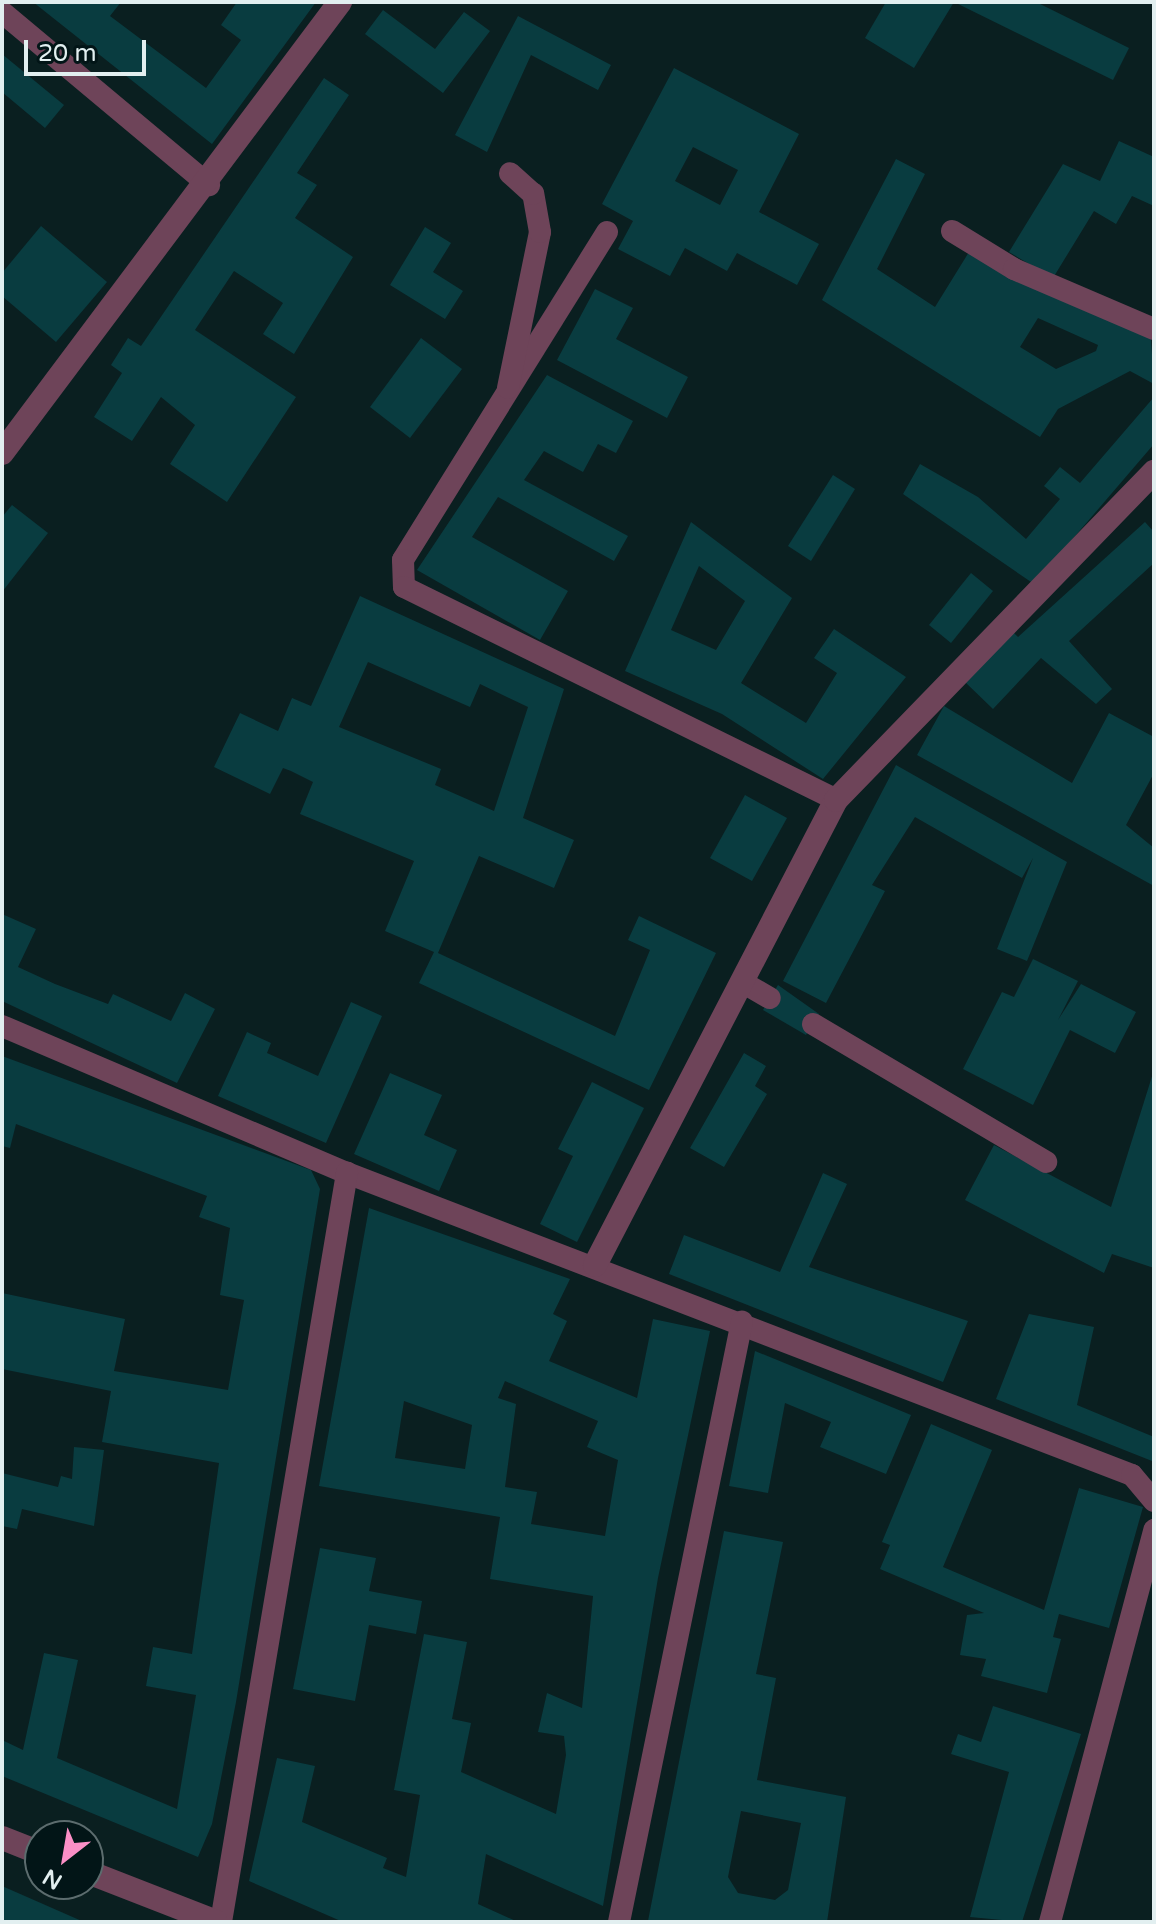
<!DOCTYPE html>
<html>
<head>
<meta charset="utf-8">
<style>
  body { margin:0 }
  #map { position:relative; width:1156px; height:1924px; overflow:hidden; background:#0a1f20; font-family:"Varela Round",sans-serif }
  div>[style] { position:absolute }
  [style*='--x'] { left:calc(var(--x)*1px); top:calc(var(--y)*1px); width:calc(var(--w)*1px); rotate:calc(var(--a)*1deg) }
  .building>* { inset:0; background:#093c40 }
  .service>* { height:22px; margin:-11px; padding:0 11px; transform-origin:11px; border-radius:11px; background:#6e4459 }
  .minor>* { height:24px; margin:-12px; padding:0 12px; transform-origin:12px; border-radius:12px; background:#6e4459 }
  span { translate:-50% -50%; white-space:nowrap; text-align:center; line-height:1.15; -webkit-text-stroke:6px #021517; paint-order:stroke }
  .frame { position:absolute; inset:0; border:4px solid #e2eff0; pointer-events:none }
  .north { position:absolute; left:24px; top:1820px; width:80px; height:80px; box-sizing:border-box; background:#021517; border:2px solid #5c6c6e; border-radius:50%; rotate:211deg; font-size:22px; font-weight:700; line-height:32px; text-align:center; color:#e2eff0 }
  .north::after { content:''; display:block; margin:auto; width:28px; height:36px; background:#fb8fc6; clip-path:polygon(50% 0,100% 100%,50% 72%,0 100%) }
  .scale { position:absolute; left:24px; top:40px; width:122px; height:36px; box-sizing:border-box; border:4px solid #e2eff0; border-top:0; padding-left:10px; font-size:24px; line-height:28px; white-space:nowrap; color:#e2eff0; -webkit-text-stroke:6px #021517; paint-order:stroke }
</style>
</head>
<body>
<div id="map">
  <div class="building">
    <i style="clip-path:polygon(33px 2px,121px 2px,110px 16px,206px 88px,241px 40px,221px 25px,237px 2px,316px 2px,212px 144px)"></i>
    <i style="clip-path:polygon(886px 2px,954px 2px,914px 68px,865px 38px)"></i>
    <i style="clip-path:polygon(954px 2px,1036px 2px,1129px 48px,1113px 80px)"></i>
    <i style="clip-path:polygon(383px 10px,435px 49px,464px 12px,490px 31px,443px 93px,365px 34px)"></i>
    <i style="clip-path:polygon(518px 16px,611px 65px,598px 90px,531px 55px,487px 152px,455px 135px)"></i>
    <i style="clip-path:polygon(2px 54px,64px 105px,45px 128px,2px 92px)"></i>
    <i style="clip-path:polygon(evenodd,674px 68px,799px 134px,759px 212px,819px 244px,797px 285px,737px 253px,727px 271px,685px 248px,670px 276px,618px 249px,633px 221px,602px 204px,674px 68px,693px 147px,738px 170px,720px 205px,675px 181px,693px 147px)"></i>
    <i style="clip-path:polygon(324px 78px,349px 95px,297px 173px,317px 185px,295px 218px,353px 257px,294px 354px,263px 334px,283px 303px,234px 271px,195px 330px,296px 397px,227px 502px,170px 464px,195px 425px,161px 397px,132px 441px,94px 417px,122px 373px,111px 365px,128px 338px,141px 346px)"></i>
    <i style="clip-path:polygon(1119px 141px,1154px 157px,1154px 206px,1132px 196px,1116px 224px,1094px 211px,1053px 278px,1009px 252px,1063px 164px,1100px 181px)"></i>
    <i style="clip-path:polygon(evenodd,896px 159px,925px 174px,877px 269px,935px 307px,969px 252px,1151px 339px,1154px 384px,1130px 371px,1058px 409px,1040px 437px,822px 300px,896px 159px,1038px 318px,1098px 345px,1096px 351px,1056px 369px,1020px 347px,1038px 318px)"></i>
    <i style="clip-path:polygon(41px 226px,107px 282px,56px 342px,2px 296px,2px 273px)"></i>
    <i style="clip-path:polygon(425px 227px,451px 243px,433px 272px,463px 291px,445px 319px,390px 285px)"></i>
    <i style="clip-path:polygon(595px 289px,633px 308px,616px 339px,688px 377px,667px 418px,557px 360px)"></i>
    <i style="clip-path:polygon(421px 338px,462px 369px,410px 438px,370px 407px)"></i>
    <i style="clip-path:polygon(547px 375px,633px 421px,616px 453px,598px 444px,583px 472px,544px 451px,524px 480px,628px 536px,614px 561px,498px 497px,472px 537px,568px 591px,540px 640px,417px 570px)"></i>
    <i style="clip-path:polygon(1154px 397px,1154px 444px,1034px 584px,903px 494px,920px 464px,978px 497px,1026px 539px,1060px 499px,1044px 486px,1060px 467px,1080px 483px)"></i>
    <i style="clip-path:polygon(833px 475px,855px 489px,811px 561px,788px 546px)"></i>
    <i style="clip-path:polygon(12px 505px,48px 533px,2px 592px,2px 517px)"></i>
    <i style="clip-path:polygon(evenodd,691px 522px,792px 598px,741px 683px,806px 723px,837px 673px,814px 658px,834px 629px,906px 677px,823px 779px,722px 714px,625px 671px,691px 522px,699px 566px,745px 601px,716px 650px,671px 630px,699px 566px)"></i>
    <i style="clip-path:polygon(1145px 522px,1154px 532px,1154px 563px,1069px 641px,1112px 689px,1096px 704px,1041px 658px,993px 709px,965px 682px,1013px 632px,1018px 637px)"></i>
    <i style="clip-path:polygon(971px 573px,993px 591px,951px 643px,929px 625px)"></i>
    <i style="clip-path:polygon(evenodd,360px 596px,564px 689px,523px 818px,574px 840px,554px 888px,479px 856px,438px 953px,615px 1036px,650px 950px,628px 940px,639px 916px,716px 953px,649px 1090px,419px 983px,434px 952px,385px 931px,414px 861px,300px 814px,313px 782px,291px 771px,283px 768px,270px 794px,214px 767px,240px 713px,278px 731px,292px 698px,311px 706px,360px 596px,368px 662px,470px 707px,480px 684px,528px 707px,494px 811px,435px 785px,441px 769px,339px 727px,368px 662px)"></i>
    <i style="clip-path:polygon(944px 706px,1072px 783px,1109px 713px,1154px 737px,1154px 773px,1126px 825px,1154px 848px,1154px 886px,917px 755px)"></i>
    <i style="clip-path:polygon(896px 765px,1067px 862px,1027px 961px,997px 949px,1033px 858px,1022px 878px,915px 817px,872px 885px,885px 891px,826px 1003px,783px 981px)"></i>
    <i style="clip-path:polygon(745px 795px,787px 818px,752px 881px,710px 858px)"></i>
    <i style="clip-path:polygon(2px 914px,36px 929px,18px 967px,55px 984px,108px 1004px,113px 994px,171px 1021px,185px 993px,215px 1009px,177px 1083px,2px 1001px)"></i>
    <i style="clip-path:polygon(1033px 959px,1078px 981px,1058px 1020px,1081px 984px,1136px 1012px,1115px 1053px,1070px 1030px,1033px 1105px,963px 1069px,1002px 992px,1014px 997px)"></i>
    <i style="clip-path:polygon(778px 985px,819px 1014px,806px 1035px,763px 1010px)"></i>
    <i style="clip-path:polygon(351px 1002px,382px 1016px,326px 1143px,218px 1096px,247px 1032px,271px 1043px,267px 1053px,318px 1076px)"></i>
    <i style="clip-path:polygon(744px 1053px,766px 1066px,755px 1086px,767px 1094px,724px 1167px,690px 1148px)"></i>
    <i style="clip-path:polygon(2px 1056px,311px 1170px,320px 1189px,236px 1702px,212px 1824px,198px 1857px,2px 1776px,2px 1740px,23px 1750px,44px 1653px,78px 1660px,57px 1758px,177px 1809px,196px 1695px,146px 1686px,153px 1647px,192px 1654px,219px 1463px,102px 1442px,111px 1391px,2px 1369px,2px 1293px,125px 1319px,114px 1371px,228px 1390px,244px 1300px,220px 1295px,230px 1228px,199px 1217px,207px 1196px,16px 1124px,10px 1148px,2px 1146px)"></i>
    <i style="clip-path:polygon(1154px 1070px,1154px 1268px,1112px 1254px,1104px 1273px,965px 1200px,994px 1145px,1111px 1207px)"></i>
    <i style="clip-path:polygon(390px 1073px,442px 1095px,424px 1135px,457px 1150px,439px 1191px,354px 1154px)"></i>
    <i style="clip-path:polygon(592px 1082px,644px 1108px,577px 1242px,540px 1224px,573px 1156px,558px 1149px)"></i>
    <i style="clip-path:polygon(823px 1173px,847px 1184px,809px 1267px,968px 1321px,943px 1382px,669px 1274px,684px 1235px,780px 1272px)"></i>
    <i style="clip-path:polygon(evenodd,369px 1208px,570px 1279px,553px 1314px,567px 1321px,549px 1361px,637px 1398px,653px 1319px,710px 1331px,658px 1578px,603px 1906px,486px 1854px,478px 1904px,518px 1922px,343px 1922px,249px 1881px,277px 1758px,315px 1766px,302px 1822px,387px 1858px,383px 1868px,406px 1877px,420px 1795px,394px 1790px,424px 1634px,467px 1642px,452px 1719px,471px 1723px,461px 1772px,556px 1814px,566px 1755px,564px 1736px,538px 1732px,547px 1693px,582px 1708px,593px 1596px,490px 1579px,500px 1517px,319px 1486px,369px 1208px,505px 1381px,598px 1421px,587px 1447px,618px 1460px,605px 1536px,531px 1524px,537px 1492px,505px 1487px,516px 1404px,498px 1398px,505px 1381px,369px 1208px,404px 1401px,472px 1425px,465px 1469px,395px 1458px,404px 1401px)"></i>
    <i style="clip-path:polygon(1029px 1314px,1094px 1327px,1077px 1405px,1154px 1437px,1154px 1469px,1152px 1461px,996px 1399px)"></i>
    <i style="clip-path:polygon(755px 1351px,911px 1415px,886px 1474px,820px 1447px,831px 1422px,785px 1403px,768px 1493px,729px 1486px)"></i>
    <i style="clip-path:polygon(931px 1424px,992px 1450px,943px 1567px,1044px 1610px,1079px 1488px,1143px 1507px,1109px 1628px,1059px 1614px,1053px 1637px,1061px 1639px,1047px 1693px,981px 1676px,986px 1659px,960px 1655px,967px 1615px,984px 1613px,880px 1569px,890px 1545px,882px 1542px)"></i>
    <i style="clip-path:polygon(74px 1447px,104px 1450px,94px 1526px,22px 1509px,17px 1529px,2px 1526px,2px 1473px,58px 1487px,61px 1476px,72px 1479px)"></i>
    <i style="clip-path:polygon(evenodd,724px 1531px,783px 1542px,756px 1674px,776px 1678px,757px 1780px,846px 1797px,827px 1922px,648px 1921px,724px 1531px,741px 1811px,801px 1823px,788px 1890px,775px 1900px,738px 1893px,728px 1877px,741px 1811px)"></i>
    <i style="clip-path:polygon(320px 1548px,376px 1558px,369px 1591px,422px 1601px,416px 1634px,369px 1625px,355px 1701px,293px 1689px)"></i>
    <i style="clip-path:polygon(993px 1706px,1081px 1734px,1022px 1922px,970px 1917px,1009px 1772px,951px 1754px,958px 1734px,981px 1742px)"></i>
    <i style="clip-path:polygon(2px 1886px,84px 1922px,2px 1922px)"></i>
  </div>
  <div class="service">
    <i style="--x:2;--y:12;--w:270;--a:39.9"></i>
    <i style="--x:952;--y:231;--w:73;--a:31.5"></i>
    <i style="--x:1014;--y:269;--w:152;--a:23.2"></i>
    <i style="--x:607;--y:232;--w:386;--a:121.9"></i>
    <i style="--x:403;--y:560;--w:27;--a:88"></i>
    <i style="--x:404;--y:587;--w:482;--a:26.2"></i>
    <i style="--x:508;--y:388;--w:159;--a:-78.4"></i>
    <i style="--x:540;--y:232;--w:39;--a:-100"></i>
    <i style="--x:533;--y:194;--w:31;--a:-138"></i>
    <i style="--x:742;--y:982;--w:32;--a:30"></i>
    <i style="--x:813;--y:1024;--w:271;--a:30.6"></i>
    <i style="--x:2;--y:1026;--w:375;--a:23.1"></i>
    <i style="--x:347;--y:1173;--w:841;--a:21.04"></i>
    <i style="--x:1132;--y:1475;--w:34;--a:50"></i>
    <i style="--x:221;--y:1922;--w:760;--a:-80.45"></i>
    <i style="--x:619;--y:1922;--w:613;--a:-78.43"></i>
    <i style="--x:1050;--y:1922;--w:406;--a:-75.1"></i>
  </div>
  <div class="minor">
    <i style="--x:2;--y:453;--w:564;--a:-53.15"></i>
    <i style="--x:595;--y:1265;--w:524;--a:-62.6"></i>
    <i style="--x:836;--y:800;--w:457;--a:-45.9"></i>
    <i style="--x:2;--y:1838;--w:41;--a:21.5"></i>
    <i style="--x:88;--y:1872;--w:137;--a:21.3"></i>
  </div>
  <div class="frame"></div>
  <div class="north">N</div>
  <div class="scale">20 m</div>
</div>
</body>
</html>
